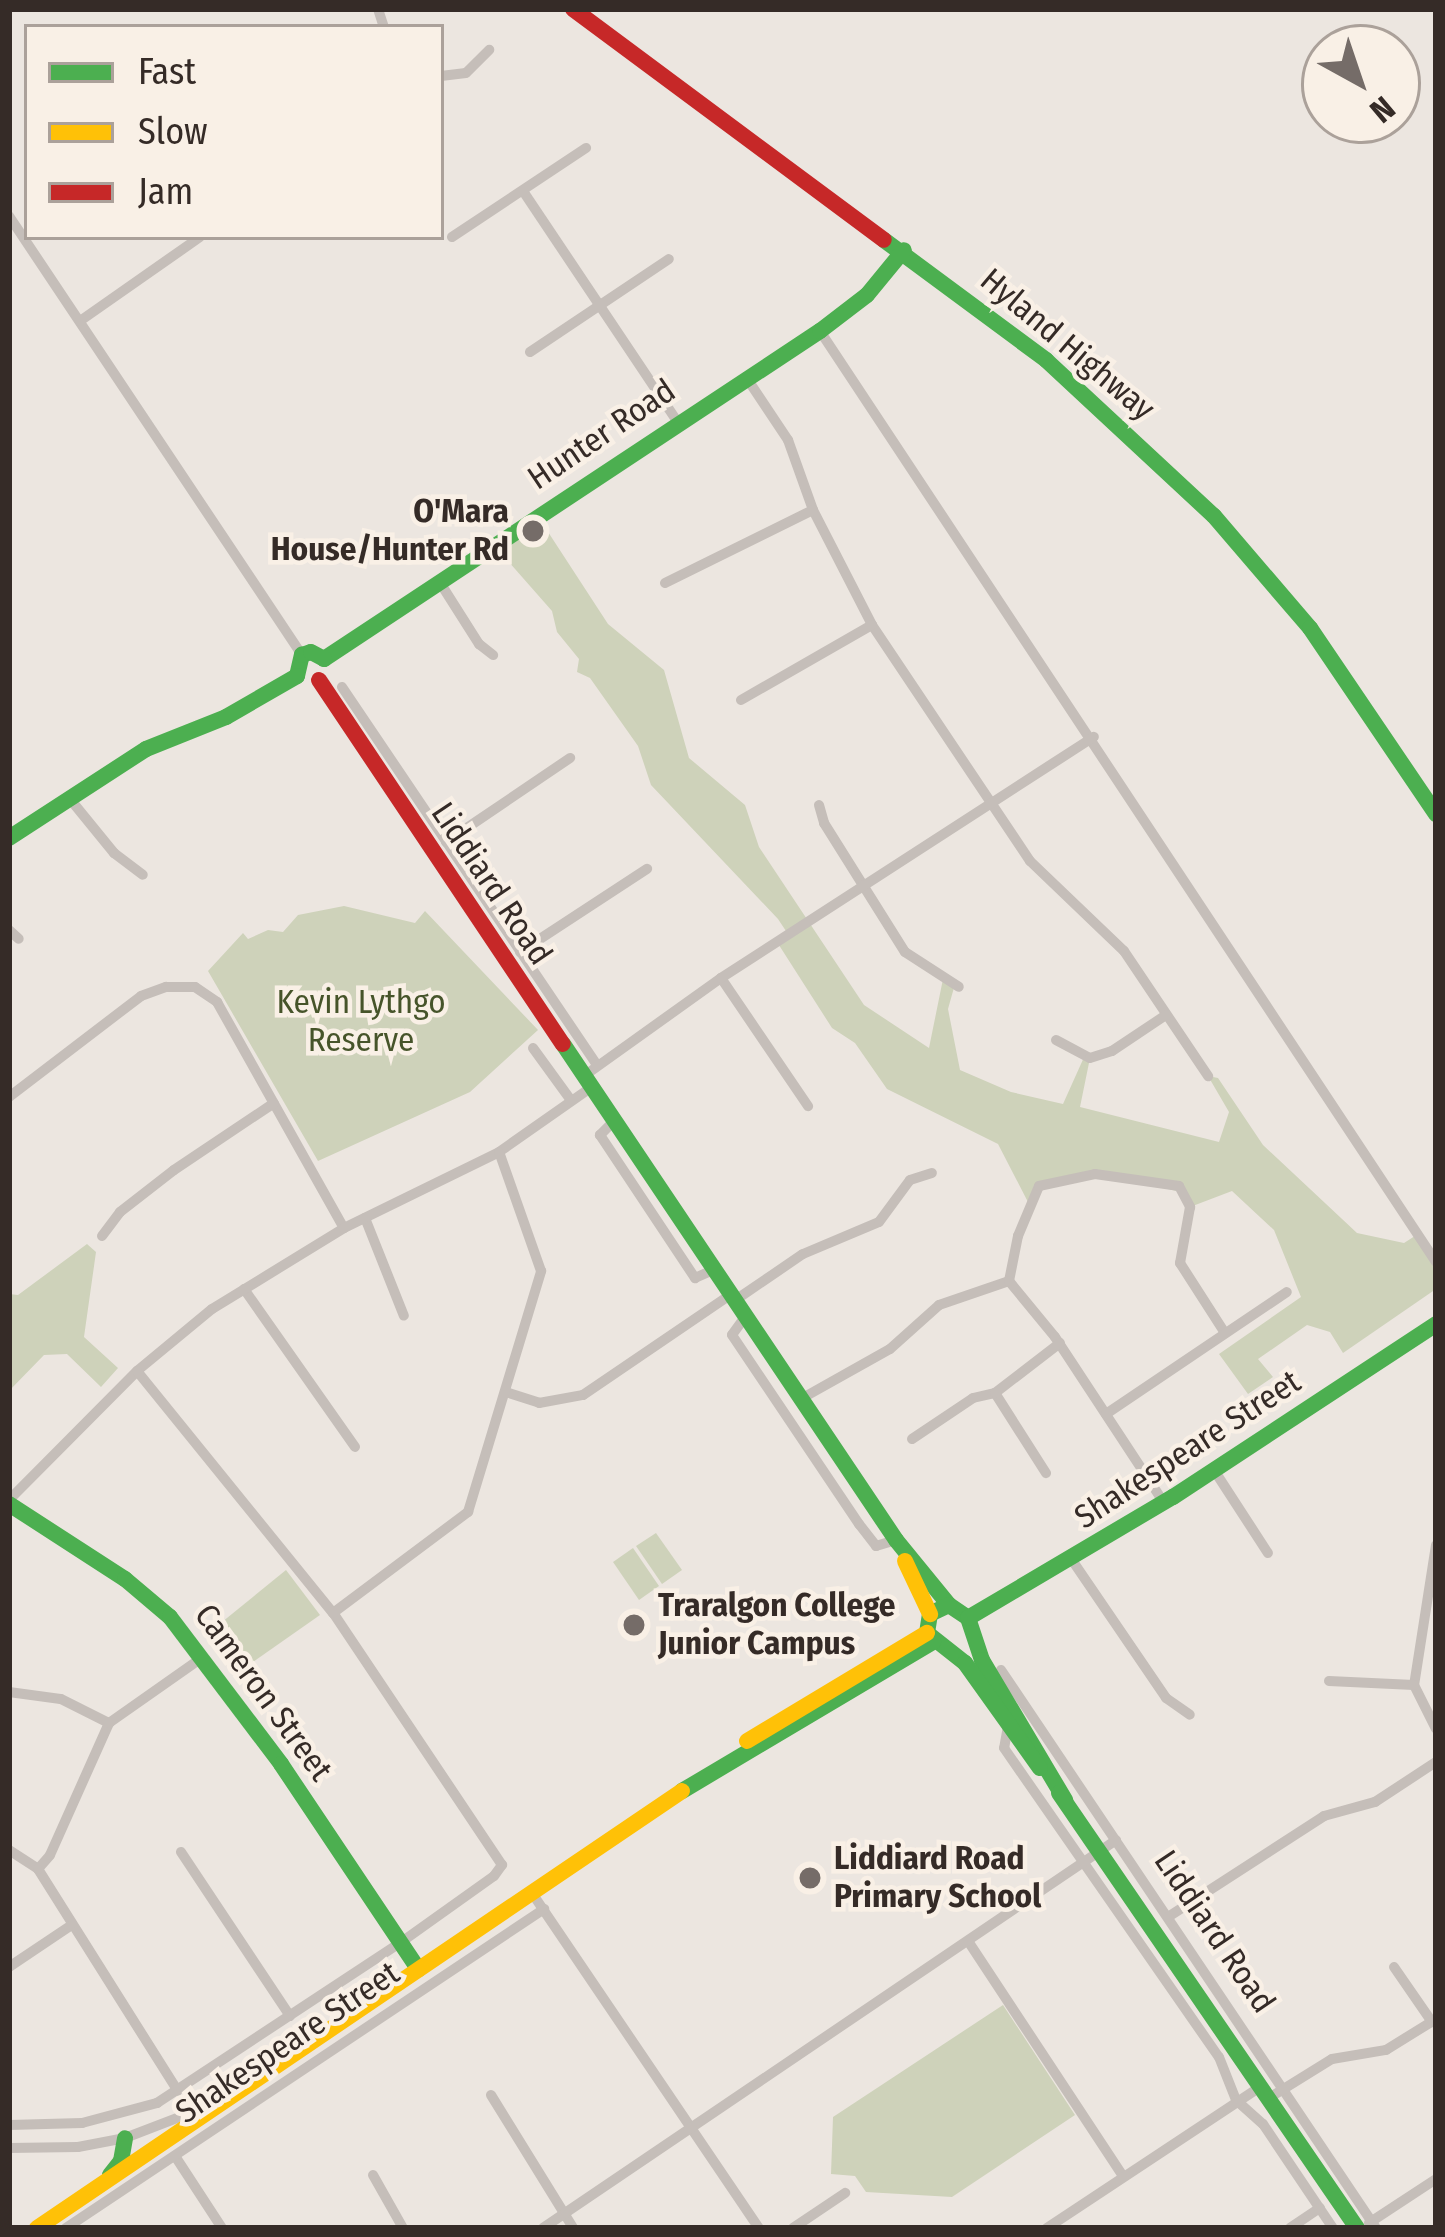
<!DOCTYPE html>
<html>
<head>
<meta charset="utf-8">
<style>
  body { margin:0 }
  #map { position:relative; width:1445px; height:2237px; overflow:hidden; background:#ece6e0; font-family:"Fira Sans Condensed",sans-serif }
  div>[style] { position:absolute }
  [style*='--x'] { left:calc(var(--x)*1px); top:calc(var(--y)*1px); width:calc(var(--w)*1px); rotate:calc(var(--a)*1deg) }
  .green>* { inset:0; background:#ced2ba }
  .street>* { height:10px; margin:-5px; padding:0 5px; transform-origin:5px; border-radius:5px; background:#c5beb9 }
  .fast>* { height:16px; margin:-8px; padding:0 8px; transform-origin:8px; border-radius:8px; background:#4caf50 }
  .slow>* { height:16px; margin:-8px; padding:0 8px; transform-origin:8px; border-radius:8px; background:#ffc107 }
  .jam>* { height:16px; margin:-8px; padding:0 8px; transform-origin:8px; border-radius:8px; background:#c62828 }
  .dots>* { width:33px; height:33px; translate:-50% -50%; box-sizing:border-box; border:6px solid #f9f0e6; border-radius:50% }
  span { translate:-50% -50%; white-space:nowrap; text-align:center; line-height:1.15; -webkit-text-stroke:9px #f9f0e6; paint-order:stroke }
  .street-label { font-size:33px; color:#352b27 }
  .poi-label { font-size:33px; color:#352b27; font-weight:700 }
  .right { translate:-100% -50%; text-align:right }
  .left { translate:0 -50%; text-align:left }
  .park-label { font-size:33px; color:#46542a }
  .frame { position:absolute; inset:0; border:12px solid #352b27; pointer-events:none }
  .legend { position:absolute; left:24px; top:24px; width:420px; height:216px; box-sizing:border-box; background:#f9f0e6; border:3px solid #aba19a; margin:0; padding:15px 21px; list-style:none; font-size:36px; color:#352b27 }
  .legend li { display:flex; align-items:center; gap:24px; height:60px }
  .legend b { width:60px; border:3px solid #aba19a }
  .north { position:absolute; left:1301px; top:24px; width:120px; height:120px; box-sizing:border-box; background:#f9f0e6; border:3px solid #aba19a; border-radius:50%; rotate:140deg; font-size:33px; font-weight:700; line-height:48px; text-align:center; color:#352b27 }
  .north::after { content:''; display:block; margin:auto; width:42px; height:54px; background:#756c68; clip-path:polygon(50% 0,100% 100%,50% 72%,0 100%) }
</style>
</head>
<body>
<div id="map">
  <div class="green">
    <i style="clip-path:polygon(537px 515px,608px 624px,664px 670px,689px 758px,745px 805px,759px 847px,864px 1005px,929px 1048px,943px 979px,955px 984px,948px 1009px,960px 1070px,1011px 1092px,1063px 1104px,1085px 1055px,1090px 1058px,1080px 1107px,1219px 1142px,1229px 1112px,1208px 1076px,1218px 1078px,1263px 1145px,1357px 1233px,1404px 1243px,1418px 1234px,1436px 1262px,1436px 1289px,1343px 1353px,1330px 1332px,1307px 1325px,1258px 1359px,1273px 1377px,1248px 1394px,1219px 1354px,1301px 1297px,1274px 1230px,1232px 1191px,1190px 1207px,1185px 1193px,1108px 1175px,1040px 1188px,1029px 1204px,998px 1144px,887px 1089px,855px 1043px,832px 1028px,777px 942px,788px 934px,778px 919px,651px 785px,638px 746px,590px 678px,577px 672px,579px 659px,557px 632px,552px 611px,493px 544px)"></i>
    <i style="clip-path:polygon(344px 906px,415px 923px,425px 911px,538px 1030px,470px 1092px,318px 1161px,208px 971px,243px 933px,248px 939px,268px 930px,283px 932px,298px 915px)"></i>
    <i style="clip-path:polygon(87px 1244px,96px 1252px,84px 1337px,118px 1368px,101px 1387px,67px 1354px,44px 1355px,9px 1391px,9px 1294px,18px 1295px)"></i>
    <i style="clip-path:polygon(656px 1533px,682px 1570px,662px 1584px,636px 1546px)"></i>
    <i style="clip-path:polygon(633px 1548px,659px 1586px,639px 1600px,613px 1562px)"></i>
    <i style="clip-path:polygon(286px 1570px,320px 1615px,236px 1674px,206px 1635px)"></i>
    <i style="clip-path:polygon(1003px 2005px,1075px 2115px,952px 2197px,866px 2192px,855px 2176px,831px 2174px,833px 2117px)"></i>
  </div>
  <div class="street">
    <i style="--x:378;--y:9;--w:19;--a:72"></i>
    <i style="--x:441;--y:76;--w:25;--a:-7"></i>
    <i style="--x:466;--y:73;--w:33;--a:-45"></i>
    <i style="--x:523;--y:191;--w:277;--a:56.2"></i>
    <i style="--x:9;--y:216;--w:528;--a:56.28"></i>
    <i style="--x:452;--y:237;--w:161;--a:-33.6"></i>
    <i style="--x:80;--y:321;--w:146;--a:-35"></i>
    <i style="--x:820;--y:331;--w:1116;--a:56.51"></i>
    <i style="--x:530;--y:352;--w:167;--a:-33.8"></i>
    <i style="--x:746;--y:377;--w:76;--a:56.3"></i>
    <i style="--x:788;--y:440;--w:74;--a:70.3"></i>
    <i style="--x:813;--y:510;--w:129;--a:62.8"></i>
    <i style="--x:872;--y:625;--w:284;--a:56.2"></i>
    <i style="--x:1030;--y:861;--w:130;--a:43.8"></i>
    <i style="--x:1124;--y:951;--w:151;--a:56.1"></i>
    <i style="--x:439;--y:581;--w:75;--a:57.6"></i>
    <i style="--x:479;--y:644;--w:18;--a:38"></i>
    <i style="--x:665;--y:583;--w:165;--a:-26.3"></i>
    <i style="--x:342;--y:687;--w:456;--a:56"></i>
    <i style="--x:741;--y:700;--w:151;--a:-29.8"></i>
    <i style="--x:70;--y:799;--w:70;--a:50.8"></i>
    <i style="--x:114;--y:853;--w:36;--a:37"></i>
    <i style="--x:819;--y:805;--w:19;--a:74"></i>
    <i style="--x:824;--y:823;--w:152;--a:57.9"></i>
    <i style="--x:905;--y:952;--w:64;--a:32.9"></i>
    <i style="--x:446;--y:842;--w:150;--a:-34.1"></i>
    <i style="--x:9;--y:930;--w:13;--a:42"></i>
    <i style="--x:520;--y:952;--w:152;--a:-33.2"></i>
    <i style="--x:721;--y:978;--w:155;--a:55.8"></i>
    <i style="--x:1056;--y:1040;--w:38;--a:28"></i>
    <i style="--x:1090;--y:1058;--w:23;--a:-18"></i>
    <i style="--x:1112;--y:1051;--w:65;--a:-33.7"></i>
    <i style="--x:533;--y:1048;--w:63;--a:54"></i>
    <i style="--x:584;--y:1076;--w:168;--a:-35.6"></i>
    <i style="--x:721;--y:978;--w:444;--a:-32.9"></i>
    <i style="--x:9;--y:1097;--w:166;--a:-37.4"></i>
    <i style="--x:141;--y:996;--w:27;--a:-20"></i>
    <i style="--x:166;--y:987;--w:29;--a:0"></i>
    <i style="--x:195;--y:987;--w:27;--a:34"></i>
    <i style="--x:217;--y:1002;--w:259;--a:60.7"></i>
    <i style="--x:614;--y:1121;--w:20;--a:135"></i>
    <i style="--x:600;--y:1135;--w:172;--a:56.4"></i>
    <i style="--x:695;--y:1278;--w:20;--a:-24"></i>
    <i style="--x:365;--y:1218;--w:105;--a:68.3"></i>
    <i style="--x:102;--y:1236;--w:30;--a:-53"></i>
    <i style="--x:120;--y:1212;--w:68;--a:-37.9"></i>
    <i style="--x:174;--y:1170;--w:120;--a:-33.8"></i>
    <i style="--x:1009;--y:1281;--w:46;--a:-78.7"></i>
    <i style="--x:1018;--y:1236;--w:54;--a:-67.2"></i>
    <i style="--x:1039;--y:1186;--w:57;--a:-12.1"></i>
    <i style="--x:1095;--y:1174;--w:85;--a:8.1"></i>
    <i style="--x:1179;--y:1186;--w:24;--a:62"></i>
    <i style="--x:1190;--y:1207;--w:57;--a:100.1"></i>
    <i style="--x:1180;--y:1263;--w:83;--a:57.3"></i>
    <i style="--x:244;--y:1289;--w:193;--a:54.9"></i>
    <i style="--x:734;--y:1301;--w:83;--a:-34.3"></i>
    <i style="--x:803;--y:1254;--w:82;--a:-22.8"></i>
    <i style="--x:879;--y:1222;--w:52;--a:-53.6"></i>
    <i style="--x:910;--y:1180;--w:23;--a:-18"></i>
    <i style="--x:745;--y:1317;--w:22;--a:126"></i>
    <i style="--x:732;--y:1335;--w:228;--a:56.1"></i>
    <i style="--x:859;--y:1524;--w:28;--a:52"></i>
    <i style="--x:876;--y:1546;--w:21;--a:-17"></i>
    <i style="--x:506;--y:1392;--w:35;--a:18"></i>
    <i style="--x:539;--y:1403;--w:45;--a:-10.3"></i>
    <i style="--x:583;--y:1395;--w:178;--a:-34.2"></i>
    <i style="--x:995;--y:1393;--w:95;--a:57.5"></i>
    <i style="--x:799;--y:1400;--w:104;--a:-29.3"></i>
    <i style="--x:890;--y:1349;--w:66;--a:-41.9"></i>
    <i style="--x:939;--y:1305;--w:74;--a:-18.9"></i>
    <i style="--x:1009;--y:1281;--w:72;--a:50.6"></i>
    <i style="--x:1055;--y:1337;--w:199;--a:56.7"></i>
    <i style="--x:1106;--y:1414;--w:218;--a:-34"></i>
    <i style="--x:912;--y:1439;--w:73;--a:-33.9"></i>
    <i style="--x:973;--y:1398;--w:23;--a:-13"></i>
    <i style="--x:995;--y:1393;--w:82;--a:-37.6"></i>
    <i style="--x:1214;--y:1470;--w:99;--a:57"></i>
    <i style="--x:9;--y:1500;--w:182;--a:-45.2"></i>
    <i style="--x:137;--y:1371;--w:97;--a:-39.6"></i>
    <i style="--x:212;--y:1309;--w:155;--a:-31.5"></i>
    <i style="--x:344;--y:1228;--w:173;--a:-26.1"></i>
    <i style="--x:499;--y:1152;--w:113;--a:-35"></i>
    <i style="--x:1436;--y:1545;--w:142;--a:98.9"></i>
    <i style="--x:1414;--y:1685;--w:49;--a:63.4"></i>
    <i style="--x:1072;--y:1560;--w:167;--a:55.7"></i>
    <i style="--x:1166;--y:1698;--w:29;--a:35"></i>
    <i style="--x:333;--y:1613;--w:169;--a:-36.8"></i>
    <i style="--x:468;--y:1512;--w:252;--a:-73.1"></i>
    <i style="--x:541;--y:1271;--w:126;--a:-109.4"></i>
    <i style="--x:1001;--y:1670;--w:672;--a:56.1"></i>
    <i style="--x:1329;--y:1681;--w:85;--a:2.7"></i>
    <i style="--x:9;--y:1692;--w:52;--a:7.7"></i>
    <i style="--x:61;--y:1699;--w:54;--a:26.6"></i>
    <i style="--x:1008;--y:1726;--w:22;--a:100"></i>
    <i style="--x:1004;--y:1748;--w:376;--a:55.2"></i>
    <i style="--x:1219;--y:2057;--w:46;--a:68.4"></i>
    <i style="--x:1236;--y:2100;--w:36;--a:42"></i>
    <i style="--x:1263;--y:2124;--w:125;--a:56.1"></i>
    <i style="--x:9;--y:1850;--w:35;--a:33"></i>
    <i style="--x:38;--y:1869;--w:262;--a:57.8"></i>
    <i style="--x:181;--y:1852;--w:197;--a:56.4"></i>
    <i style="--x:38;--y:1869;--w:18;--a:-49"></i>
    <i style="--x:50;--y:1855;--w:145;--a:-65.9"></i>
    <i style="--x:109;--y:1723;--w:115;--a:-35.1"></i>
    <i style="--x:532;--y:1893;--w:405;--a:55.9"></i>
    <i style="--x:1168;--y:1917;--w:186;--a:-32.9"></i>
    <i style="--x:1324;--y:1816;--w:53;--a:-15.4"></i>
    <i style="--x:1375;--y:1802;--w:73;--a:-33.3"></i>
    <i style="--x:968;--y:1941;--w:282;--a:56.6"></i>
    <i style="--x:9;--y:1967;--w:73;--a:-33.9"></i>
    <i style="--x:1394;--y:1967;--w:67;--a:55.4"></i>
    <i style="--x:491;--y:2095;--w:156;--a:58.3"></i>
    <i style="--x:1269;--y:2098;--w:74;--a:-31.8"></i>
    <i style="--x:1332;--y:2059;--w:55;--a:-9.5"></i>
    <i style="--x:1386;--y:2050;--w:59;--a:-31.8"></i>
    <i style="--x:9;--y:2125;--w:73;--a:-1.6"></i>
    <i style="--x:82;--y:2123;--w:78;--a:-14.9"></i>
    <i style="--x:157;--y:2103;--w:291;--a:-33.4"></i>
    <i style="--x:400;--y:1943;--w:115;--a:-35.5"></i>
    <i style="--x:494;--y:1876;--w:14;--a:-54"></i>
    <i style="--x:502;--y:1865;--w:303;--a:-123.8"></i>
    <i style="--x:333;--y:1613;--w:311;--a:-129"></i>
    <i style="--x:9;--y:2148;--w:69;--a:-0.8"></i>
    <i style="--x:78;--y:2147;--w:48;--a:-10.8"></i>
    <i style="--x:125;--y:2138;--w:84;--a:-21"></i>
    <i style="--x:175;--y:2156;--w:86;--a:56.9"></i>
    <i style="--x:373;--y:2175;--w:61;--a:60.5"></i>
    <i style="--x:1369;--y:2223;--w:80;--a:-33.3"></i>
    <i style="--x:66;--y:2228;--w:575;--a:-33.72"></i>
    <i style="--x:543;--y:2228;--w:692;--a:-34.1"></i>
    <i style="--x:793;--y:2228;--w:63;--a:-33.9"></i>
    <i style="--x:1047;--y:2228;--w:255;--a:-33.5"></i>
    <i style="--x:1290;--y:2228;--w:36;--a:-34"></i>
  </div>
  <div class="fast">
    <i style="--x:884;--y:240;--w:202;--a:36.5"></i>
    <i style="--x:1046;--y:360;--w:229;--a:42.9"></i>
    <i style="--x:1214;--y:516;--w:148;--a:49.4"></i>
    <i style="--x:1310;--y:628;--w:225;--a:55.9"></i>
    <i style="--x:324;--y:659;--w:595;--a:-33.48"></i>
    <i style="--x:820;--y:331;--w:59;--a:-37.5"></i>
    <i style="--x:867;--y:295;--w:58;--a:-50.6"></i>
    <i style="--x:297;--y:676;--w:22;--a:-77"></i>
    <i style="--x:302;--y:655;--w:9;--a:-18"></i>
    <i style="--x:311;--y:652;--w:15;--a:28"></i>
    <i style="--x:9;--y:838;--w:163;--a:-33"></i>
    <i style="--x:146;--y:749;--w:86;--a:-21.8"></i>
    <i style="--x:226;--y:717;--w:82;--a:-30"></i>
    <i style="--x:563;--y:1044;--w:597;--a:56.12"></i>
    <i style="--x:896;--y:1540;--w:84;--a:50.8"></i>
    <i style="--x:949;--y:1605;--w:23;--a:34"></i>
    <i style="--x:968;--y:1618;--w:44;--a:71.6"></i>
    <i style="--x:982;--y:1660;--w:163;--a:59.3"></i>
    <i style="--x:9;--y:1504;--w:138;--a:32.9"></i>
    <i style="--x:125;--y:1579;--w:59;--a:40.2"></i>
    <i style="--x:170;--y:1617;--w:184;--a:52.9"></i>
    <i style="--x:281;--y:1764;--w:247;--a:56.2"></i>
    <i style="--x:949;--y:1605;--w:21;--a:155"></i>
    <i style="--x:930;--y:1614;--w:19;--a:99"></i>
    <i style="--x:927;--y:1633;--w:48;--a:38.3"></i>
    <i style="--x:965;--y:1663;--w:129;--a:54.5"></i>
    <i style="--x:968;--y:1618;--w:238;--a:-30.6"></i>
    <i style="--x:1173;--y:1497;--w:315;--a:-33.3"></i>
    <i style="--x:682;--y:1791;--w:292;--a:-30.7"></i>
    <i style="--x:1059;--y:1793;--w:527;--a:55.59"></i>
    <i style="--x:110;--y:2175;--w:18;--a:-52"></i>
    <i style="--x:121;--y:2161;--w:23;--a:-80"></i>
  </div>
  <div class="slow">
    <i style="--x:905;--y:1561;--w:59;--a:64.7"></i>
    <i style="--x:747;--y:1741;--w:210;--a:-31"></i>
    <i style="--x:37;--y:2228;--w:779;--a:-34.12"></i>
  </div>
  <div class="jam">
    <i style="--x:573;--y:9;--w:387;--a:36.6"></i>
    <i style="--x:319;--y:680;--w:438;--a:56.2"></i>
  </div>
  <div class="dots">
    <i style="left:533px;top:531px;background:#756c68"></i>
    <i style="left:634px;top:1625px;background:#756c68"></i>
    <i style="left:810px;top:1878px;background:#756c68"></i>
  </div>
  <div class="street-label">
    <span style="left:1067px;top:345px;rotate:40deg">Hyland Highway</span>
    <span style="left:602px;top:435px;rotate:-34deg">Hunter Road</span>
    <span style="left:491px;top:884px;rotate:56deg">Liddiard Road</span>
    <span style="left:1188px;top:1450px;rotate:-33deg">Shakespeare Street</span>
    <span style="left:263px;top:1693px;rotate:54deg">Cameron Street</span>
    <span style="left:1214px;top:1932px;rotate:56deg">Liddiard Road</span>
    <span style="left:288px;top:2043px;rotate:-34deg">Shakespeare Street</span>
  </div>
  <div class="poi-label">
    <span class="right" style="left:509px;top:531px">O'Mara<br>House/Hunter Rd</span>
    <span class="left" style="left:658px;top:1625px">Traralgon College<br>Junior Campus</span>
    <span class="left" style="left:834px;top:1878px">Liddiard Road<br>Primary School</span>
  </div>
  <div class="park-label">
    <span style="left:361px;top:1022px">Kevin Lythgo<br>Reserve</span>
  </div>
  <div class="frame"></div>
  <ul class="legend">
  <li><b style="height:15px;background:#4caf50"></b>Fast</li>
  <li><b style="height:15px;background:#ffc107"></b>Slow</li>
  <li><b style="height:15px;background:#c62828"></b>Jam</li>
  </ul>
  <div class="north">N</div>
</div>
</body>
</html>
